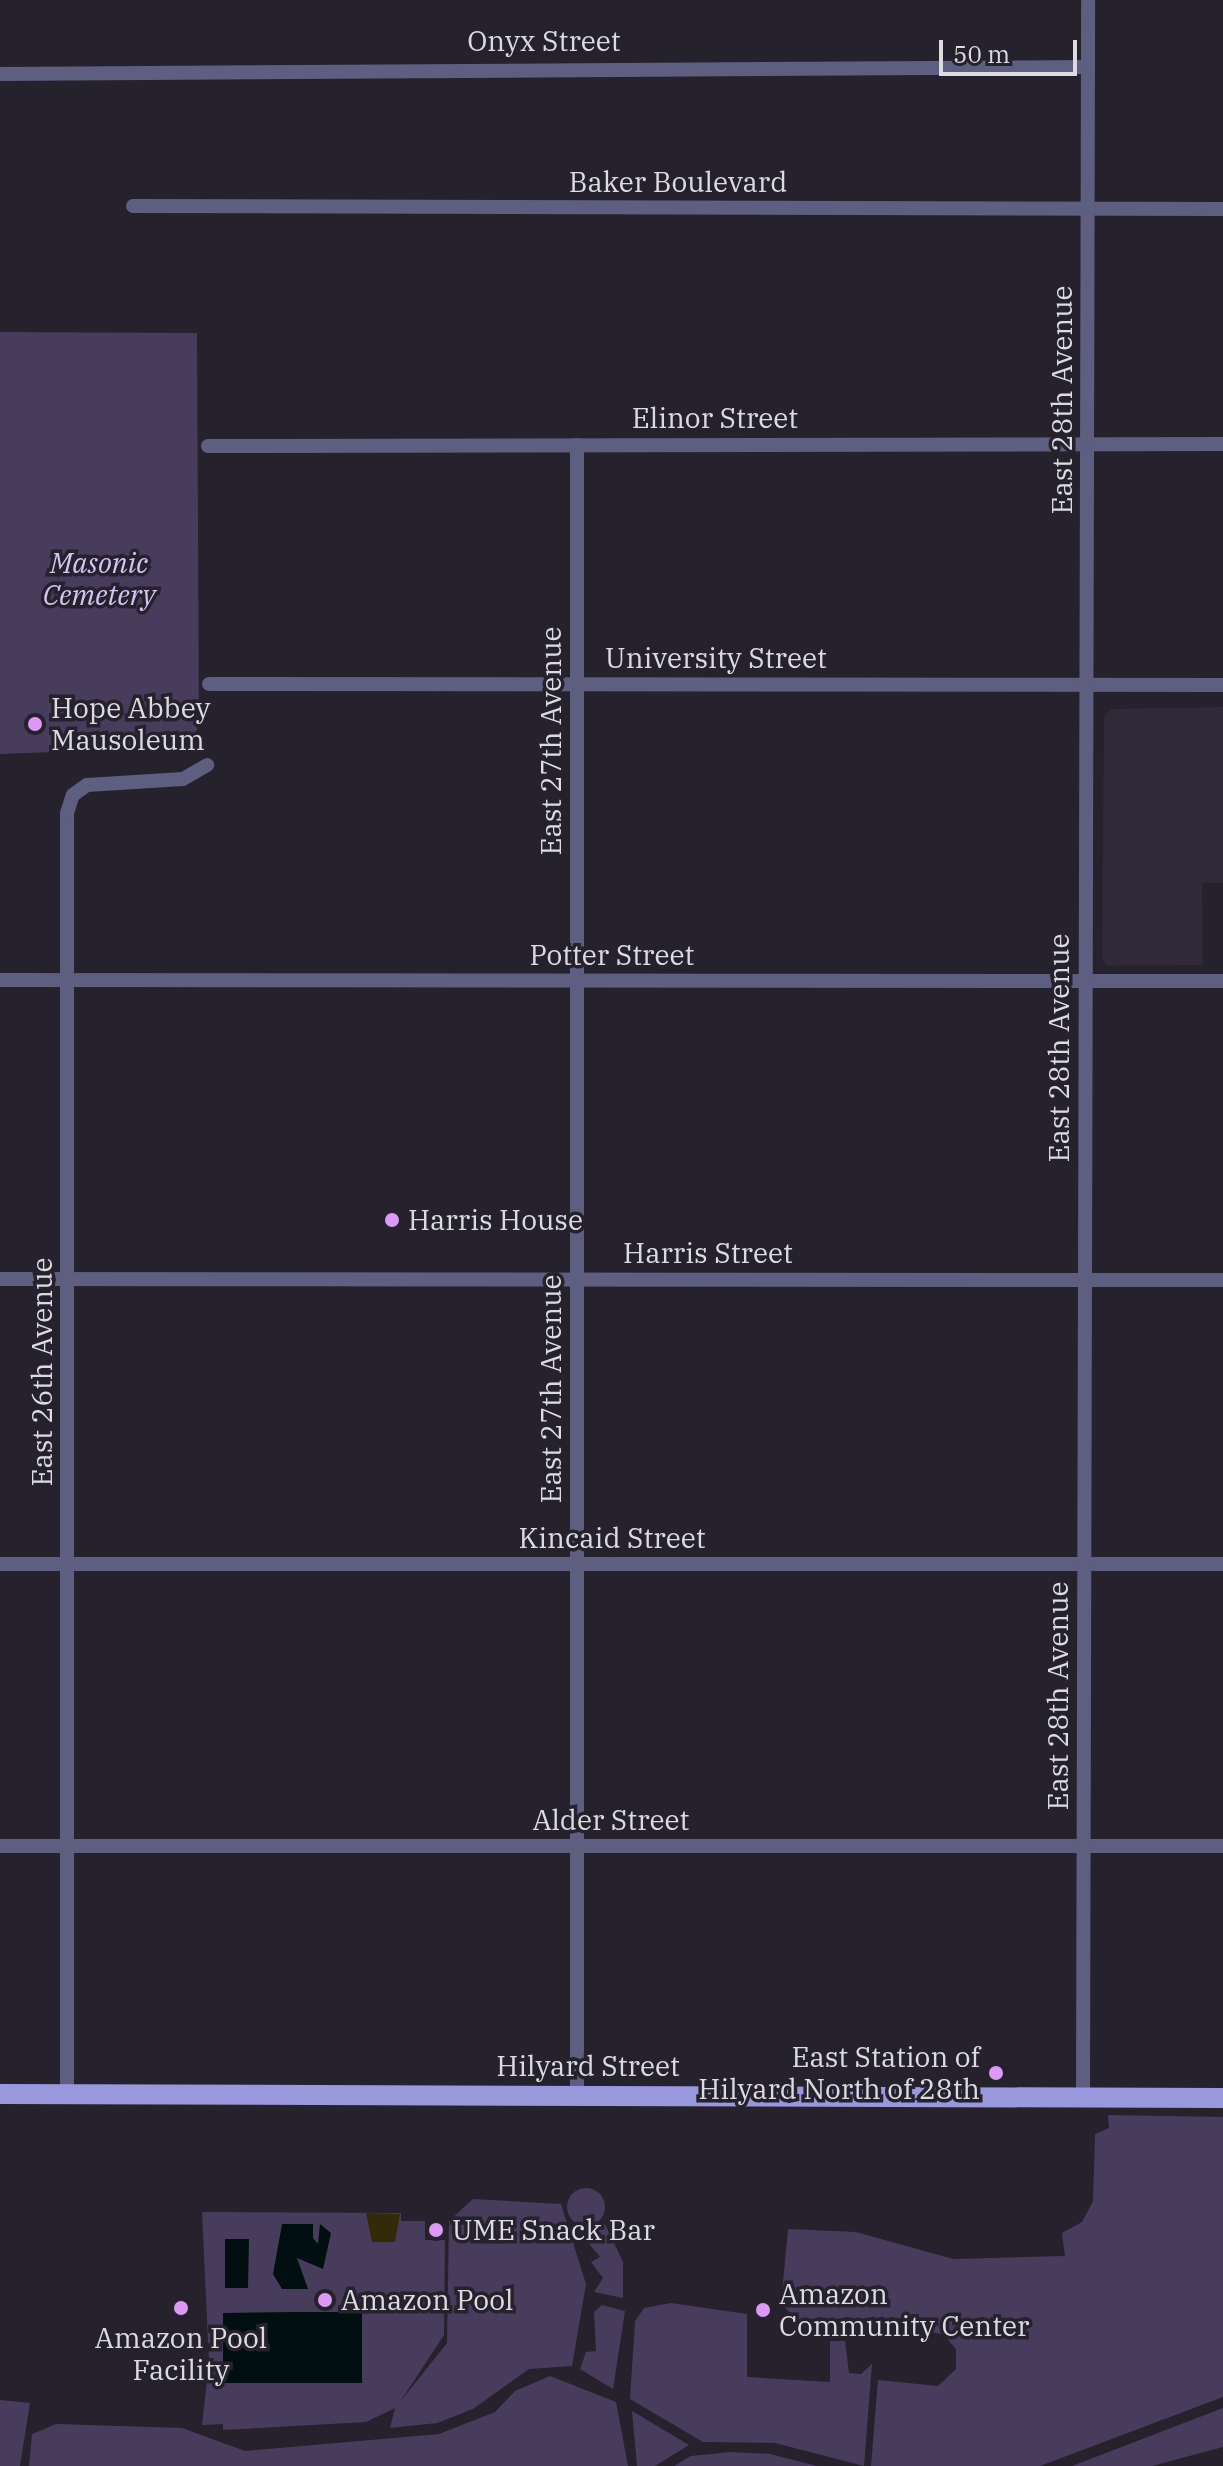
<!DOCTYPE html>
<html>
<head>
<meta charset="utf-8">
<style>
  body { margin:0 }
  #map { position:relative; width:1223px; height:2466px; overflow:hidden; background:#25212d; font-family:"IBM Plex Serif",serif }
  div>[style] { position:absolute }
  [style*='--x'] { left:calc(var(--x)*1px); top:calc(var(--y)*1px); width:calc(var(--w)*1px); rotate:calc(var(--a)*1deg) }
  .built>* { inset:0; background:#2f293a }
  .green>* { inset:0; background:#483c5c }
  .round { border-radius:50% }
  .sand>* { inset:0; background:#332a09 }
  .water>* { inset:0; background:#020f10 }
  .street>* { height:14px; margin:-7px; padding:0 7px; transform-origin:7px; border-radius:7px; background:#5e5e80 }
  .primary>* { height:20px; margin:-10px; padding:0 10px; transform-origin:10px; border-radius:10px; background:#9a98dd }
  .dots>* { width:22px; height:22px; translate:-50% -50%; box-sizing:border-box; border:4px solid #25212d; border-radius:50% }
  span { translate:-50% -50%; white-space:nowrap; text-align:center; line-height:1.15; -webkit-text-stroke:7px #25212d; paint-order:stroke }
  .street-label { font-size:28px; color:#dddbe2 }
  .park-label { font-size:28px; color:#d5c4f6; font-style:italic }
  .poi-label { font-size:28px; color:#dddbe2 }
  .left { translate:0 -50%; text-align:left }
  .right { translate:-100% -50%; text-align:right }
  .scale { position:absolute; left:939px; top:40px; width:138px; height:36px; box-sizing:border-box; border:4px solid #dddbe2; border-top:0; padding-left:10px; font-size:24px; line-height:28px; white-space:nowrap; color:#dddbe2; -webkit-text-stroke:6px #25212d; paint-order:stroke }
</style>
</head>
<body>
<div id="map">
  <div class="built">
    <i style="clip-path:polygon(1223px 707px,1223px 883px,1202px 883px,1203px 965px,1108px 966px,1102px 960px,1104px 716px,1111px 709px)"></i>
  </div>
  <div class="green">
    <i style="clip-path:polygon(0 332px,197px 333px,199px 722px,192px 747px,0 754px)"></i>
    <i style="clip-path:polygon(1108px 2115px,1223px 2117px,1223px 2397px,1040px 2466px,871px 2466px,878px 2380px,938px 2386px,956px 2369px,956px 2349px,943px 2334px,928px 2332px,927px 2318px,887px 2318px,887px 2329px,807px 2329px,781px 2304px,788px 2229px,856px 2232px,953px 2259px,1065px 2256px,1062px 2233px,1082px 2222px,1093px 2201px,1095px 2134px,1109px 2128px)"></i>
    <i class="round" style="left:567px;top:2188px;width:38px;height:38px"></i>
    <i style="clip-path:polygon(473px 2199px,561px 2204px,586px 2284px,572px 2366px,529px 2369px,473px 2409px,437px 2423px,390px 2428px,395px 2408px,366px 2422px,223px 2430px,223px 2424px,202px 2425px,209px 2362px,202px 2212px,401px 2213px,401px 2221px,425px 2221px,425px 2240px,445px 2240px,444px 2335px,400px 2402px,447px 2343px,449px 2221px)"></i>
    <i style="clip-path:polygon(605px 2224px,623px 2262px,623px 2298px,594px 2292px,603px 2278px,591px 2262px,600px 2257px,584px 2238px)"></i>
    <i style="clip-path:polygon(671px 2303px,747px 2314px,747px 2377px,830px 2382px,830px 2341px,845px 2341px,849px 2373px,861px 2374px,872px 2364px,864px 2466px,775px 2443px,703px 2442px,630px 2399px,635px 2321px,644px 2308px)"></i>
    <i style="clip-path:polygon(602px 2305px,625px 2311px,613px 2389px,580px 2369px,586px 2352px,596px 2351px,594px 2312px)"></i>
    <i style="clip-path:polygon(550px 2376px,616px 2402px,628px 2466px,29px 2466px,32px 2434px,56px 2424px,182px 2428px,245px 2451px,439px 2434px,495px 2412px,515px 2391px)"></i>
    <i style="clip-path:polygon(0 2400px,30px 2403px,20px 2466px,0 2466px)"></i>
    <i style="clip-path:polygon(1223px 2408px,1223px 2447px,1152px 2466px,1072px 2466px)"></i>
    <i style="clip-path:polygon(632px 2411px,689px 2445px,655px 2466px,637px 2466px)"></i>
    <i style="clip-path:polygon(731px 2452px,770px 2454px,817px 2466px,674px 2466px,691px 2456px)"></i>
  </div>
  <div class="sand">
    <i style="clip-path:polygon(366px 2213px,400px 2214px,395px 2242px,372px 2242px)"></i>
  </div>
  <div class="water">
    <i style="clip-path:polygon(282px 2224px,313px 2224px,313px 2238px,318px 2244px,320px 2224px,331px 2233px,323px 2269px,297px 2258px,308px 2289px,282px 2289px,273px 2274px)"></i>
    <i style="clip-path:polygon(225px 2239px,249px 2239px,248px 2288px,225px 2288px)"></i>
    <i style="clip-path:polygon(295px 2312px,362px 2312px,362px 2383px,223px 2383px,223px 2313px)"></i>
  </div>
  <div class="street">
    <i style="--x:0;--y:74;--w:1088;--a:-0.37"></i>
    <i style="--x:133;--y:206;--w:1090;--a:0.16"></i>
    <i style="--x:208;--y:446;--w:1015;--a:-0.11"></i>
    <i style="--x:209;--y:684;--w:1014;--a:0.06"></i>
    <i style="--x:0;--y:980;--w:1223;--a:0.05"></i>
    <i style="--x:0;--y:1279;--w:1223;--a:0.05"></i>
    <i style="--x:0;--y:1564;--w:1223;--a:0"></i>
    <i style="--x:0;--y:1846;--w:1223;--a:0"></i>
    <i style="--x:67;--y:2094;--w:1281;--a:-90"></i>
    <i style="--x:67;--y:813;--w:19;--a:-72"></i>
    <i style="--x:73;--y:795;--w:17;--a:-36"></i>
    <i style="--x:87;--y:785;--w:96;--a:-3.6"></i>
    <i style="--x:183;--y:779;--w:28;--a:-30"></i>
    <i style="--x:577;--y:2094;--w:1649;--a:-90"></i>
    <i style="--x:1083;--y:2096;--w:2096;--a:-89.86"></i>
  </div>
  <div class="primary">
    <i style="--x:0;--y:2094;--w:1223;--a:0.19"></i>
  </div>
  <div class="dots">
    <i style="left:35px;top:724px;background:#dd99f3"></i>
    <i style="left:392px;top:1220px;background:#dd99f3"></i>
    <i style="left:996px;top:2073px;background:#dd99f3"></i>
    <i style="left:436px;top:2230px;background:#dd99f3"></i>
    <i style="left:325px;top:2300px;background:#dd99f3"></i>
    <i style="left:181px;top:2308px;background:#dd99f3"></i>
    <i style="left:763px;top:2310px;background:#dd99f3"></i>
  </div>
  <div class="street-label">
    <span style="left:544px;top:41px">Onyx Street</span>
    <span style="left:678px;top:182px">Baker Boulevard</span>
    <span style="left:1062px;top:400px;rotate:-90deg">East 28th Avenue</span>
    <span style="left:715px;top:418px">Elinor Street</span>
    <span style="left:716px;top:658px">University Street</span>
    <span style="left:551px;top:741px;rotate:-90deg">East 27th Avenue</span>
    <span style="left:612px;top:955px">Potter Street</span>
    <span style="left:1059px;top:1048px;rotate:-90deg">East 28th Avenue</span>
    <span style="left:708px;top:1253px">Harris Street</span>
    <span style="left:42px;top:1372px;rotate:-90deg">East 26th Avenue</span>
    <span style="left:551px;top:1389px;rotate:-90deg">East 27th Avenue</span>
    <span style="left:612px;top:1538px">Kincaid Street</span>
    <span style="left:1058px;top:1696px;rotate:-90deg">East 28th Avenue</span>
    <span style="left:611px;top:1820px">Alder Street</span>
    <span style="left:588px;top:2066px">Hilyard Street</span>
  </div>
  <div class="park-label">
    <span style="left:99px;top:579px">Masonic<br>Cemetery</span>
  </div>
  <div class="poi-label">
    <span class="left" style="left:51px;top:724px">Hope Abbey<br>Mausoleum</span>
    <span class="left" style="left:408px;top:1220px">Harris House</span>
    <span class="right" style="left:980px;top:2073px">East Station of<br>Hilyard North of 28th</span>
    <span class="left" style="left:452px;top:2230px">UME Snack Bar</span>
    <span class="left" style="left:779px;top:2310px">Amazon<br>Community Center</span>
    <span class="left" style="left:341px;top:2300px">Amazon Pool</span>
    <span style="left:181px;top:2354px">Amazon Pool<br>Facility</span>
  </div>
  <div class="scale">50 m</div>
</div>
</body>
</html>
